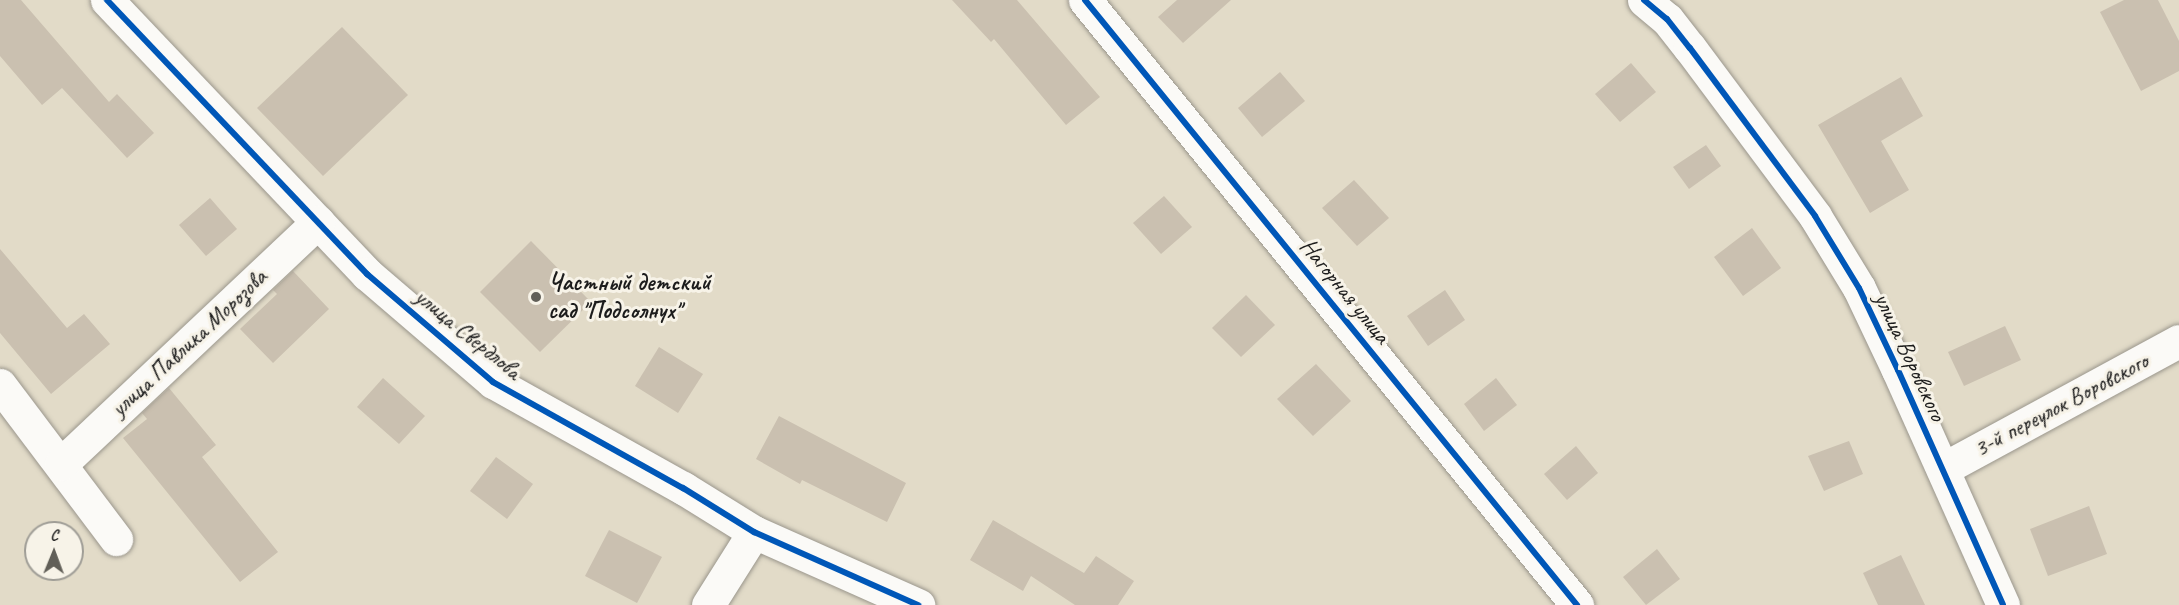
<!DOCTYPE html>
<html>
<head>
<meta charset="utf-8">
<style>
  body { margin:0 }
  #map { position:relative; width:2179px; height:605px; overflow:hidden; background:#e2dbc8; font-family:Caveat,sans-serif }
  div>[style] { position:absolute }
  [style*='--x'] { left:calc(var(--x)*1px); top:calc(var(--y)*1px); width:calc(var(--w)*1px); rotate:calc(var(--a)*1deg) }
  .building>* { inset:0; background:#cac0b0 }
  .roads { filter:drop-shadow(0 0 2px #9a968c) drop-shadow(0 0 2px #9a968c) }
  .minor>* { height:33px; margin:-16.5px; padding:0 16.5px; transform-origin:16.5px; border-radius:16.5px; background:#fbfaf7 }
  .cycleway>* { height:6px; margin:-3px; padding:0 3px; transform-origin:3px; border-radius:3px; background:#0057b8 }
  .dots>* { width:16px; height:16px; translate:-50% -50%; box-sizing:border-box; border:3px solid #f7f3e8; border-radius:50% }
  span { translate:-50% -50%; white-space:nowrap; text-align:center; line-height:1.15; -webkit-text-stroke:6px #f7f3e8; paint-order:stroke }
  .poi-label { font-size:24px; color:#1c1c1c; font-weight:700 }
  .left { translate:0 -50%; text-align:left }
  .street-label { font-size:24px; color:#1c1c1c }
  .north { position:absolute; left:24px; top:521px; width:60px; height:60px; box-sizing:border-box; background:#f7f3e8; border:2px solid #9f9d96; border-radius:50%; rotate:1deg; font-size:16px; font-weight:700; line-height:24px; text-align:center; color:#1c1c1c }
  .north::after { content:''; display:block; margin:auto; width:21px; height:27px; background:#615f58; clip-path:polygon(50% 0,100% 100%,50% 72%,0 100%) }
</style>
</head>
<body>
<div id="map">
  <div class="building">
    <i style="clip-path:polygon(0 0,21px 0,109px 102px,117px 94px,154px 133px,127px 158px,62px 88px,42px 105px,0 56px)"></i>
    <i style="clip-path:polygon(952px 0,1017px 0,1100px 97px,1066px 125px,994px 39px,991px 42px)"></i>
    <i style="clip-path:polygon(1177px 0,1231px 0,1183px 43px,1158px 17px)"></i>
    <i style="clip-path:polygon(2124px 0,2158px 0,2179px 41px,2179px 71px,2141px 91px,2100px 12px)"></i>
    <i style="clip-path:polygon(342px 27px,408px 95px,323px 176px,257px 108px)"></i>
    <i style="clip-path:polygon(1631px 63px,1656px 92px,1620px 122px,1595px 94px)"></i>
    <i style="clip-path:polygon(1280px 72px,1305px 101px,1262px 137px,1238px 108px)"></i>
    <i style="clip-path:polygon(1901px 77px,1923px 116px,1881px 141px,1909px 190px,1870px 213px,1818px 125px)"></i>
    <i style="clip-path:polygon(1706px 145px,1721px 166px,1689px 189px,1673px 167px)"></i>
    <i style="clip-path:polygon(1354px 180px,1389px 218px,1357px 246px,1322px 208px)"></i>
    <i style="clip-path:polygon(1164px 196px,1192px 227px,1161px 254px,1133px 223px)"></i>
    <i style="clip-path:polygon(210px 198px,237px 229px,206px 256px,179px 225px)"></i>
    <i style="clip-path:polygon(1752px 228px,1781px 268px,1743px 296px,1714px 257px)"></i>
    <i style="clip-path:polygon(531px 241px,591px 302px,540px 352px,480px 292px)"></i>
    <i style="clip-path:polygon(0 249px,67px 328px,84px 314px,110px 344px,51px 394px,0 333px)"></i>
    <i style="clip-path:polygon(293px 271px,329px 309px,273px 363px,240px 329px,277px 294px,273px 290px)"></i>
    <i style="clip-path:polygon(1445px 290px,1465px 320px,1428px 346px,1407px 316px)"></i>
    <i style="clip-path:polygon(1246px 295px,1275px 325px,1241px 357px,1212px 328px)"></i>
    <i style="clip-path:polygon(2005px 326px,2021px 360px,1964px 386px,1948px 352px)"></i>
    <i style="clip-path:polygon(659px 347px,703px 374px,678px 413px,635px 386px)"></i>
    <i style="clip-path:polygon(1316px 364px,1351px 401px,1313px 436px,1277px 399px)"></i>
    <i style="clip-path:polygon(383px 378px,425px 416px,399px 444px,357px 407px)"></i>
    <i style="clip-path:polygon(1496px 378px,1517px 405px,1484px 431px,1464px 404px)"></i>
    <i style="clip-path:polygon(169px 388px,216px 445px,202px 457px,278px 552px,240px 582px,123px 438px,147px 419px,142px 413px)"></i>
    <i style="clip-path:polygon(779px 416px,906px 483px,887px 522px,802px 480px,800px 484px,756px 459px)"></i>
    <i style="clip-path:polygon(1849px 441px,1863px 474px,1824px 491px,1808px 456px)"></i>
    <i style="clip-path:polygon(1576px 446px,1598px 473px,1567px 500px,1544px 474px)"></i>
    <i style="clip-path:polygon(496px 457px,533px 484px,507px 519px,470px 491px)"></i>
    <i style="clip-path:polygon(2089px 506px,2107px 554px,2048px 576px,2030px 529px)"></i>
    <i style="clip-path:polygon(993px 520px,1084px 573px,1096px 556px,1134px 581px,1118px 605px,1075px 605px,1031px 576px,1023px 591px,970px 560px)"></i>
    <i style="clip-path:polygon(609px 530px,662px 557px,637px 603px,585px 576px)"></i>
    <i style="clip-path:polygon(1657px 549px,1680px 579px,1646px 605px,1623px 577px)"></i>
    <i style="clip-path:polygon(1901px 555px,1925px 605px,1878px 605px,1863px 573px)"></i>
  </div>
  <div class="roads">
    <div class="minor">
      <i style="--x:107;--y:0;--w:378;--a:46.5"></i>
      <i style="--x:367;--y:274;--w:166;--a:40.6"></i>
      <i style="--x:493;--y:382;--w:218;--a:29.2"></i>
      <i style="--x:683;--y:488;--w:84;--a:31.8"></i>
      <i style="--x:754;--y:532;--w:180;--a:24"></i>
      <i style="--x:1085;--y:0;--w:780;--a:50.88"></i>
      <i style="--x:1644;--y:0;--w:30;--a:40"></i>
      <i style="--x:1667;--y:19;--w:37;--a:52"></i>
      <i style="--x:1690;--y:48;--w:209;--a:53.3"></i>
      <i style="--x:1815;--y:216;--w:84;--a:58.6"></i>
      <i style="--x:1859;--y:288;--w:91;--a:64.6"></i>
      <i style="--x:1898;--y:370;--w:257;--a:65.9"></i>
      <i style="--x:0;--y:385;--w:193;--a:53"></i>
      <i style="--x:61;--y:464;--w:353;--a:-43.3"></i>
      <i style="--x:1943;--y:469;--w:268;--a:-28.5"></i>
      <i style="--x:708;--y:605;--w:86;--a:-57.8"></i>
    </div>
  </div>
  <div class="cycleway">
    <i style="--x:107;--y:0;--w:378;--a:46.5"></i>
    <i style="--x:367;--y:274;--w:166;--a:40.6"></i>
    <i style="--x:493;--y:382;--w:218;--a:29.2"></i>
    <i style="--x:683;--y:488;--w:84;--a:31.8"></i>
    <i style="--x:754;--y:532;--w:180;--a:24"></i>
    <i style="--x:1085;--y:0;--w:780;--a:50.88"></i>
    <i style="--x:1644;--y:0;--w:30;--a:40"></i>
    <i style="--x:1667;--y:19;--w:37;--a:52"></i>
    <i style="--x:1690;--y:48;--w:209;--a:53.3"></i>
    <i style="--x:1815;--y:216;--w:84;--a:58.6"></i>
    <i style="--x:1859;--y:288;--w:91;--a:64.6"></i>
    <i style="--x:1898;--y:370;--w:257;--a:65.9"></i>
  </div>
  <div class="dots">
    <i style="left:536px;top:297px;background:#615f58"></i>
  </div>
  <div class="poi-label">
    <span class="left" style="left:548px;top:297px">Частный детский<br>сад "Подсолнух"</span>
  </div>
  <div class="street-label">
    <span style="left:1345px;top:291px;rotate:51deg">Нагорная улица</span>
    <span style="left:468px;top:334px;rotate:39deg">улица Свердлова</span>
    <span style="left:189px;top:343px;rotate:-43deg">улица Павлика Морозова</span>
    <span style="left:1910px;top:357px;rotate:65deg">улица Воровского</span>
    <span style="left:2061px;top:405px;rotate:-28deg">3-й переулок Воровского</span>
  </div>
  <div class="north">С</div>
</div>
</body>
</html>
